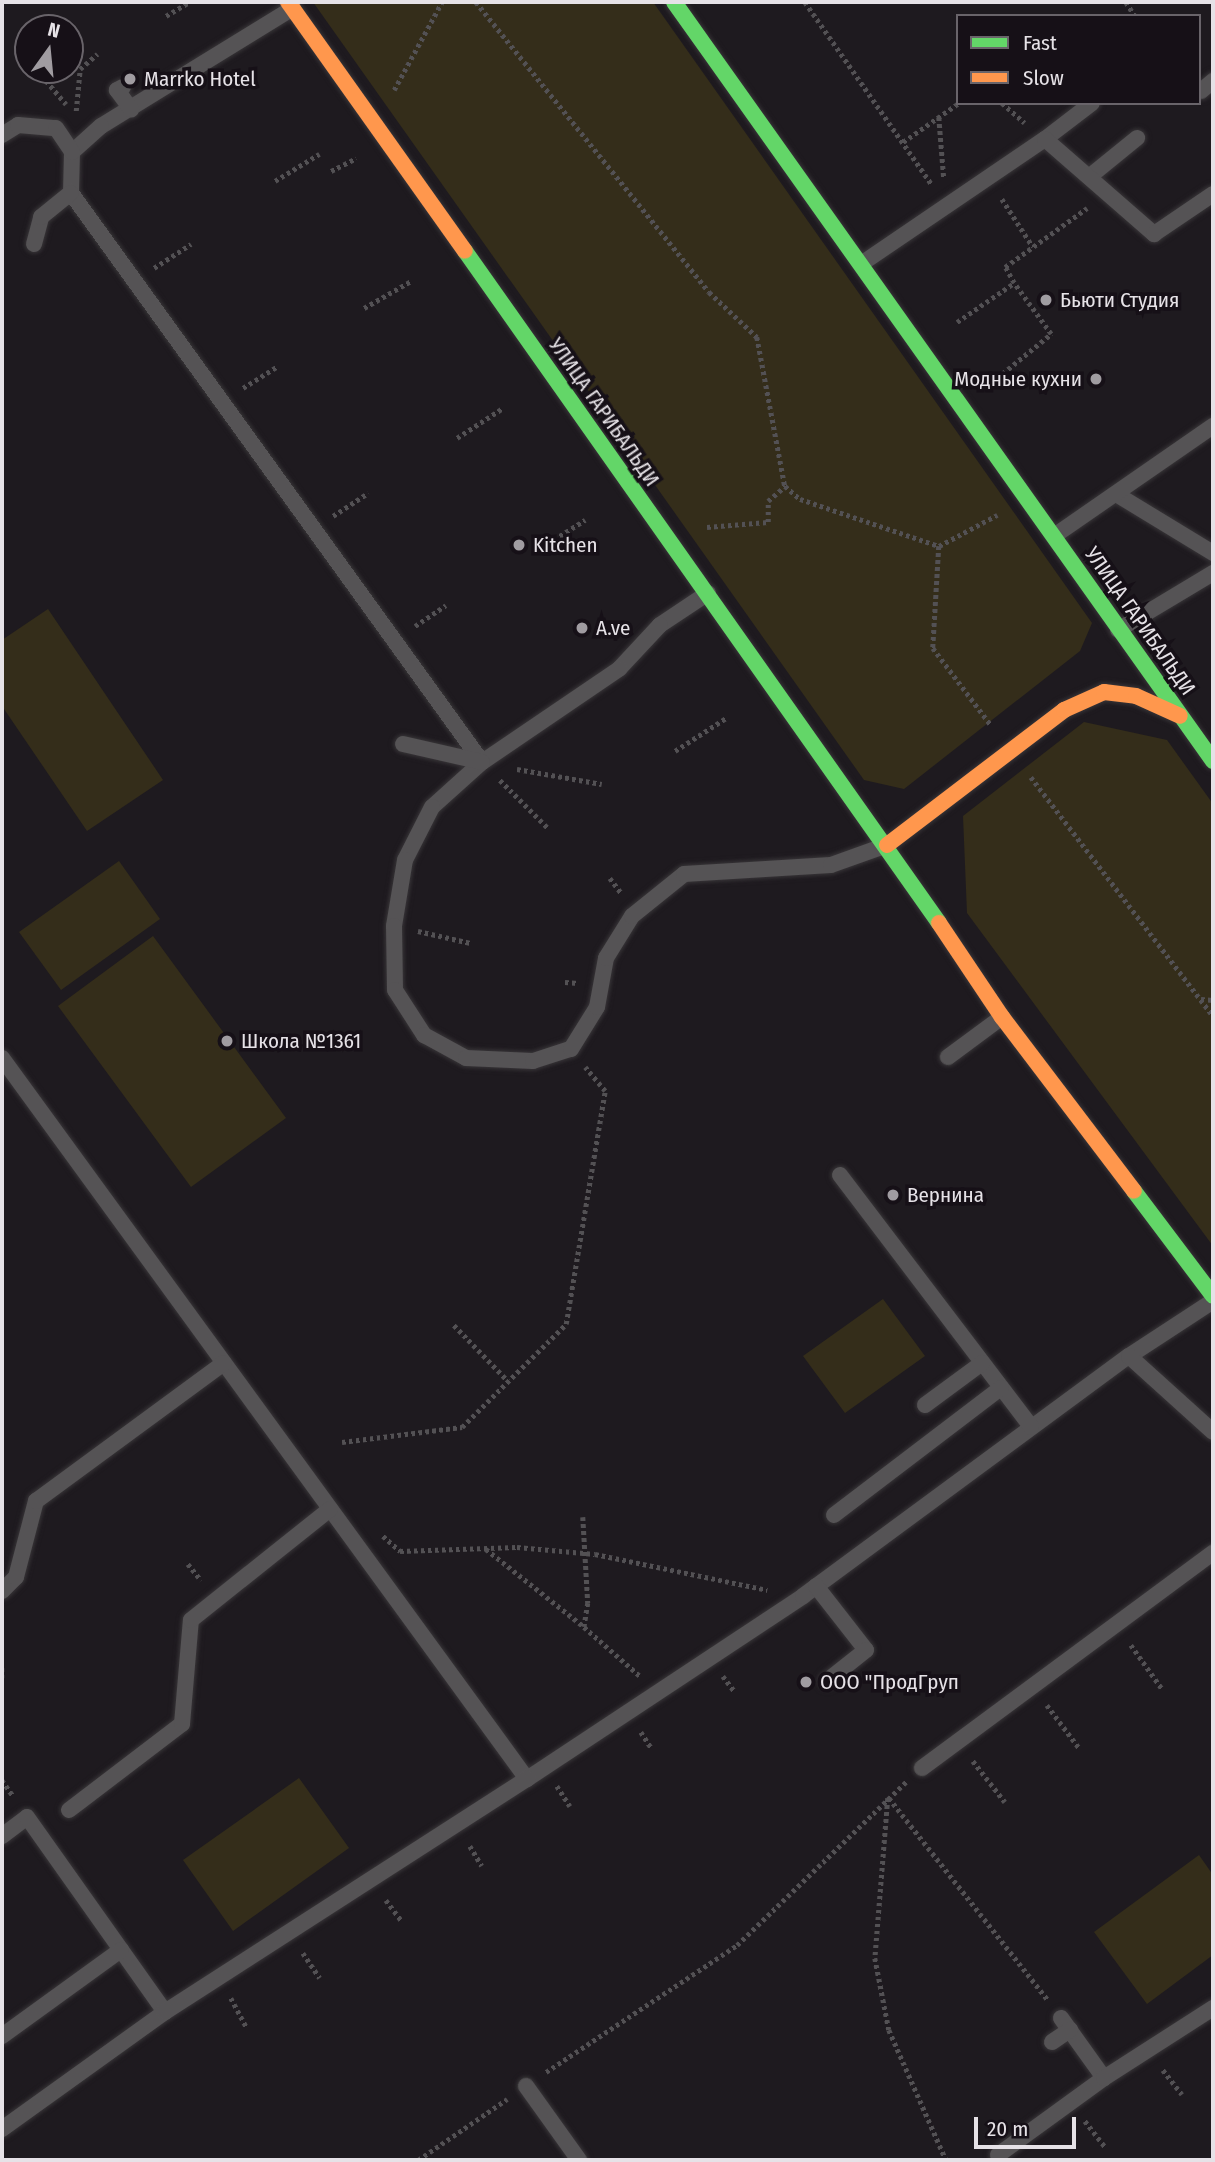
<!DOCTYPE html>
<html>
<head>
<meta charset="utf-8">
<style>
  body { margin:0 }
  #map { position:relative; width:1215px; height:2162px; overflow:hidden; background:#1e1a1f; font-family:"Fira Sans Condensed",sans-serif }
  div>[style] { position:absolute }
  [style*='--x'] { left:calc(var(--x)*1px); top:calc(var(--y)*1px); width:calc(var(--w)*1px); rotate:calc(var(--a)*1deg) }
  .green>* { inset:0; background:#342d1a }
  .path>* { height:4.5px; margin-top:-2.25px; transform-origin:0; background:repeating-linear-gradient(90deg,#535154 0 3.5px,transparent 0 7px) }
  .roads { filter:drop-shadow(0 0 2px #383538) drop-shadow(0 0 2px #383538) }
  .lane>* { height:16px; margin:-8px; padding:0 8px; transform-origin:8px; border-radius:8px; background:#555355 }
  .fast>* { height:16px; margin:-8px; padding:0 8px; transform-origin:8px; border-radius:8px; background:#63d668 }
  .slow>* { height:16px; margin:-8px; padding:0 8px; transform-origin:8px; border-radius:8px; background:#ff974d }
  .dots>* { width:19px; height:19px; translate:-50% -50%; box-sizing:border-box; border:4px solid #161017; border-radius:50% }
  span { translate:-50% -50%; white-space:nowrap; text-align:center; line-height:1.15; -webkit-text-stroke:7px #161017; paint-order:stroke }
  .poi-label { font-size:21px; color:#e6e2e7 }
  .left { translate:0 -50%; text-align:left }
  .right { translate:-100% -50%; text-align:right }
  .street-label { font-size:21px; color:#e6e2e7 }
  .frame { position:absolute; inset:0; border:4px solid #e6e2e7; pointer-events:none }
  .legend { position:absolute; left:956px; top:14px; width:245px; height:91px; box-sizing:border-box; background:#161017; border:2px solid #69646a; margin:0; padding:9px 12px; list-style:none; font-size:21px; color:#e6e2e7 }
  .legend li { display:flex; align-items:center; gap:14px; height:35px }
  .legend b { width:35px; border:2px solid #69646a }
  .north { position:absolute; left:14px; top:14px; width:70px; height:70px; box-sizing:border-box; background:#161017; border:2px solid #69646a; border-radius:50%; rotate:15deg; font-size:19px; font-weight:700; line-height:28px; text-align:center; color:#e6e2e7 }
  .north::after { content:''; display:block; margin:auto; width:24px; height:32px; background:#a09ca1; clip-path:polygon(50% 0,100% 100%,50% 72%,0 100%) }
  .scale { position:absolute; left:974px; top:2117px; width:102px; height:32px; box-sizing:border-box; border:4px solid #e6e2e7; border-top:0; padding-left:9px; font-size:21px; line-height:24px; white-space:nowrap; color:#e6e2e7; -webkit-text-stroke:5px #161017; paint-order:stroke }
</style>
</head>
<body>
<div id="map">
  <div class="green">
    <i style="clip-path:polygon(313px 2px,653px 2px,1092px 623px,1080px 651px,904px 789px,864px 780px)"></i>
    <i style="clip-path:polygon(48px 609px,163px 780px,87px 831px,2px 706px,2px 640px)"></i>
    <i style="clip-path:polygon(1084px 722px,1167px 740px,1213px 804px,1213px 1246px,967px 913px,963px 816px)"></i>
    <i style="clip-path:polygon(119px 861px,160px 919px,61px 990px,19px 932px)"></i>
    <i style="clip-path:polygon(153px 936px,286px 1118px,191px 1187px,58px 1006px)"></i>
    <i style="clip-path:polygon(883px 1299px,925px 1356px,845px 1413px,803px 1356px)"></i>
    <i style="clip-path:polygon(299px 1778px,349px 1848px,233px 1931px,183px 1860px)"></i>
    <i style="clip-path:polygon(1199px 1855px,1213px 1875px,1213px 1955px,1147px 2004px,1094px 1932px)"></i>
  </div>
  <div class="path">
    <i style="--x:476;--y:2;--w:372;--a:51.2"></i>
    <i style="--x:709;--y:292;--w:66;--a:43.2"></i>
    <i style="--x:757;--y:337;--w:152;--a:79.4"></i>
    <i style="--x:785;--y:486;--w:20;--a:41"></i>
    <i style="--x:800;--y:499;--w:147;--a:18.7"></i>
    <i style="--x:939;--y:546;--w:102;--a:93.4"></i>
    <i style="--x:933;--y:648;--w:95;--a:53.1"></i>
    <i style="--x:805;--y:2;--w:223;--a:55.2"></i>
    <i style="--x:1126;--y:2;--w:17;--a:57"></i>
    <i style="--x:166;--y:16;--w:27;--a:-31"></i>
    <i style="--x:37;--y:70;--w:45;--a:49.5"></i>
    <i style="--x:394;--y:90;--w:100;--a:-61.4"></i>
    <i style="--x:1002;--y:103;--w:30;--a:41"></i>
    <i style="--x:76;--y:111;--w:42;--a:-84.6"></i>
    <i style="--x:80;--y:69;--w:23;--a:-41"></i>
    <i style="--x:939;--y:117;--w:62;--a:85.4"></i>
    <i style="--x:903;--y:142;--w:68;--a:-34.9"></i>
    <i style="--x:331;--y:171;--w:28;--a:-27"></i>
    <i style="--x:275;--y:181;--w:52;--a:-31.5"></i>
    <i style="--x:1002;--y:199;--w:57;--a:57.1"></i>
    <i style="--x:154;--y:268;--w:44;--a:-33"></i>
    <i style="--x:364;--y:308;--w:54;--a:-29.9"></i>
    <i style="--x:957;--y:322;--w:69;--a:-34.4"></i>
    <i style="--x:1014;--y:283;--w:18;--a:-119"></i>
    <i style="--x:1005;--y:267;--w:101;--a:-35.7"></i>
    <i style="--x:997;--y:378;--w:70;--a:-39.2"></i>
    <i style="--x:1051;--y:334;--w:63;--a:-126"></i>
    <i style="--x:243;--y:388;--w:41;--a:-32.2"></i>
    <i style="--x:457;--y:438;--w:55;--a:-33.1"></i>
    <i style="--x:333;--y:516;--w:42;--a:-33.3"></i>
    <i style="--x:707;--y:527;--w:61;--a:-4.7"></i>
    <i style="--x:768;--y:522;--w:21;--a:-90"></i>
    <i style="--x:768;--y:501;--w:23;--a:-41"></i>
    <i style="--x:939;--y:546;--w:66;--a:-28.1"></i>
    <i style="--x:536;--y:551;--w:58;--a:-32.3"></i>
    <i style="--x:415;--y:626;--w:37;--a:-34"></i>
    <i style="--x:675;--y:751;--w:61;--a:-32.9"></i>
    <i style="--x:517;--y:769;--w:86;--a:10"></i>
    <i style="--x:1031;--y:777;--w:300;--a:52.7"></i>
    <i style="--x:500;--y:780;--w:68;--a:45"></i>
    <i style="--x:610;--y:878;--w:20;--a:53"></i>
    <i style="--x:418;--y:931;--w:54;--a:12.8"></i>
    <i style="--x:565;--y:982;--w:13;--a:4"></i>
    <i style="--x:1201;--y:999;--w:12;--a:5"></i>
    <i style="--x:454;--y:1325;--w:78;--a:46"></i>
    <i style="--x:342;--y:1442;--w:121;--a:-7.1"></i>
    <i style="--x:462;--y:1427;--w:146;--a:-44.7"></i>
    <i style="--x:566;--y:1324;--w:236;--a:-80.5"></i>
    <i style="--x:605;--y:1091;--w:31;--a:-130"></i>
    <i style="--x:583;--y:1517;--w:86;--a:86.7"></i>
    <i style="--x:588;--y:1603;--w:24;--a:99"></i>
    <i style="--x:584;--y:1627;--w:74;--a:41.2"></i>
    <i style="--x:383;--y:1536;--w:23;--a:41"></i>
    <i style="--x:400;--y:1551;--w:117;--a:-2"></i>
    <i style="--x:517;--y:1547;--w:78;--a:5.1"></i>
    <i style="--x:595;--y:1554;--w:176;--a:11.8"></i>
    <i style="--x:486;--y:1549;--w:124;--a:38.4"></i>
    <i style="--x:188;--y:1564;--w:21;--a:51"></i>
    <i style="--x:1131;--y:1645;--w:55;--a:54.6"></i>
    <i style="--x:2;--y:1668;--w:10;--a:90"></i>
    <i style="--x:723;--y:1676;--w:20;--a:53"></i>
    <i style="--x:1047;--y:1705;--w:55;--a:53.1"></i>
    <i style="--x:641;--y:1732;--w:20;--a:57"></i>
    <i style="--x:973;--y:1761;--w:52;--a:52"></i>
    <i style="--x:2;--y:1780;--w:19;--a:55"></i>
    <i style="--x:557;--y:1786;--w:24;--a:57"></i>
    <i style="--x:888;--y:1798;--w:161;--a:94.6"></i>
    <i style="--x:875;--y:1958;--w:73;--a:79"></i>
    <i style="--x:889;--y:2030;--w:142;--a:66.3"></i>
    <i style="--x:889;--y:1798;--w:257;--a:51.8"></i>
    <i style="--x:470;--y:1846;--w:23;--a:59"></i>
    <i style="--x:386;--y:1900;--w:26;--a:53"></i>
    <i style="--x:303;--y:1953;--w:30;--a:56"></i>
    <i style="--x:231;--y:1998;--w:34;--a:62"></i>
    <i style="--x:1163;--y:2070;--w:31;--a:52"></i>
    <i style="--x:546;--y:2072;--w:229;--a:-33.6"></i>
    <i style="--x:737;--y:1945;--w:235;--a:-44"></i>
    <i style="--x:1085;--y:2121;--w:34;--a:52"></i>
    <i style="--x:418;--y:2160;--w:108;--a:-34.4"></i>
  </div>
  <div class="roads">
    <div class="lane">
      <i style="--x:293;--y:8;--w:225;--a:148.4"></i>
      <i style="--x:101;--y:126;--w:39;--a:138"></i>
      <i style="--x:72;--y:152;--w:41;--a:91.4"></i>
      <i style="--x:71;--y:193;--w:702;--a:54.16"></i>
      <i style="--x:123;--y:87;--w:7;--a:153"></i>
      <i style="--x:117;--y:90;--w:24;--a:54"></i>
      <i style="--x:1201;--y:91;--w:16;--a:-40"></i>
      <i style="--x:2;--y:135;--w:19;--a:-32"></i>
      <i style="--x:18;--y:125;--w:38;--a:5"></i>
      <i style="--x:56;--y:128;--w:29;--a:56"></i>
      <i style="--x:1045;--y:139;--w:59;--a:-37.5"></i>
      <i style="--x:1089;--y:177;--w:62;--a:-39.1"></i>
      <i style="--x:34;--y:244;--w:28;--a:-75"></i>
      <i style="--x:41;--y:217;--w:38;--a:-39"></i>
      <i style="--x:861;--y:264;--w:222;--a:-34.2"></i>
      <i style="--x:1045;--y:139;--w:145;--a:41.1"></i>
      <i style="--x:1154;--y:234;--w:71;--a:-34.1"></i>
      <i style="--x:1116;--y:494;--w:114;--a:31.3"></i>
      <i style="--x:1054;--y:536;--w:193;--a:-34.7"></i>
      <i style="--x:708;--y:593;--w:58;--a:146.3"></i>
      <i style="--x:660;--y:625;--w:60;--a:133"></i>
      <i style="--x:619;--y:669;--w:166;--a:145.8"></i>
      <i style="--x:482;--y:762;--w:67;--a:138"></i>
      <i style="--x:432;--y:807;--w:59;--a:117"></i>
      <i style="--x:405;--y:860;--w:67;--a:99.5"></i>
      <i style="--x:394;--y:926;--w:64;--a:89.1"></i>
      <i style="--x:395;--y:990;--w:54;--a:57.2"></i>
      <i style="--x:424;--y:1035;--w:48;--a:28.7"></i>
      <i style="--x:466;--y:1058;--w:67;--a:2.6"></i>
      <i style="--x:533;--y:1061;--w:40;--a:-18"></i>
      <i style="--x:571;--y:1049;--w:49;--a:-58.2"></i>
      <i style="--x:597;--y:1007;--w:50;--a:-79.6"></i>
      <i style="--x:606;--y:958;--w:49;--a:-58.2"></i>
      <i style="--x:632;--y:916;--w:67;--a:-38.9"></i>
      <i style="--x:684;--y:874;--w:147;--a:-3.5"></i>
      <i style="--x:831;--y:865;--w:59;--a:-19.7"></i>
      <i style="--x:1118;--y:630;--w:111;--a:-31"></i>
      <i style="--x:403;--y:744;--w:81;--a:12.8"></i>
      <i style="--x:948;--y:1057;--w:67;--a:-36.5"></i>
      <i style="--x:2;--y:1058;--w:892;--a:53.94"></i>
      <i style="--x:527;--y:1779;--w:331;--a:-33.5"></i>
      <i style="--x:803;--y:1596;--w:405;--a:-36.4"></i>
      <i style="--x:1129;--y:1356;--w:100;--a:-33.2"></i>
      <i style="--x:840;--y:1175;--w:316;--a:52.8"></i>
      <i style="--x:1129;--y:1356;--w:113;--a:42.1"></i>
      <i style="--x:925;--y:1405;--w:71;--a:-36.4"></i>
      <i style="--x:834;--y:1515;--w:210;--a:-37.3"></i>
      <i style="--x:816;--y:1586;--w:81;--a:52"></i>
      <i style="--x:866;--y:1650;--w:50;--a:141.5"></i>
      <i style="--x:2;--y:1591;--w:20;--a:-45"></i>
      <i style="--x:16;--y:1577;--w:79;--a:-75.3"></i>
      <i style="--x:36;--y:1501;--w:233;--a:-36.3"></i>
      <i style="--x:922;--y:1768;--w:362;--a:-36.5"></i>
      <i style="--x:69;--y:1810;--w:142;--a:-37.3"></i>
      <i style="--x:182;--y:1724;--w:104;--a:-85.1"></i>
      <i style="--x:191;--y:1620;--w:178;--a:-38.6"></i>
      <i style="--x:2;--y:1836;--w:31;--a:-37"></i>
      <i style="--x:27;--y:1817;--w:239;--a:54.7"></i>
      <i style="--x:1061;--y:2018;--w:74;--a:54.4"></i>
      <i style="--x:2;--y:2036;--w:147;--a:-35.9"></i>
      <i style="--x:1052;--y:2042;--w:22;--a:-34"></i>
      <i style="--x:526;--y:2086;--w:91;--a:54.4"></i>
      <i style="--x:2;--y:2129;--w:201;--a:-35.7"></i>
      <i style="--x:165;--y:2012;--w:431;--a:-32.8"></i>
      <i style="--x:998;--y:2155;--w:131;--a:-36"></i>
      <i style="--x:1104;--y:2078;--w:130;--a:-32.7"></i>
    </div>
    <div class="fast">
      <i style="--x:674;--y:2;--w:931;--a:54.62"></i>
      <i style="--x:465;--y:251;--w:822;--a:54.8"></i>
      <i style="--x:1134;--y:1191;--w:131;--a:53"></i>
    </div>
    <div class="slow">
      <i style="--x:288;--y:2;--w:305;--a:54.6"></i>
      <i style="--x:887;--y:845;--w:223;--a:-37.3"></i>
      <i style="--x:1064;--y:710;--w:44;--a:-24.2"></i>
      <i style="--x:1104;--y:692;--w:32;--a:7"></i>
      <i style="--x:1136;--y:696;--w:48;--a:24.4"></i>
      <i style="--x:939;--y:923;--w:113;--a:56.2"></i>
      <i style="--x:1002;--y:1017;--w:218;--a:52.8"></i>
    </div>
  </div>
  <div class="dots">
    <i style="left:130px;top:79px;background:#a09ca1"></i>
    <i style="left:1046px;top:300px;background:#a09ca1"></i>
    <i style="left:1096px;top:379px;background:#a09ca1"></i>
    <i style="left:519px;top:545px;background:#a09ca1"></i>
    <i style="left:582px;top:628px;background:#a09ca1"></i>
    <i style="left:227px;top:1041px;background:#a09ca1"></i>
    <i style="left:893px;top:1195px;background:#a09ca1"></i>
    <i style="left:806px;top:1682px;background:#a09ca1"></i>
  </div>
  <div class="poi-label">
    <span class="left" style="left:144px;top:79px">Marrko Hotel</span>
    <span class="left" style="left:1060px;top:300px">Бьюти Студия</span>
    <span class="right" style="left:1082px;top:379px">Модные кухни</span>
    <span class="left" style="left:533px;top:545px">Kitchen</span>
    <span class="left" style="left:596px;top:628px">A.ve</span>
    <span class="left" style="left:241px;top:1041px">Школа №1361</span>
    <span class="left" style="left:907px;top:1195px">Вернина</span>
    <span class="left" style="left:820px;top:1682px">ООО "ПродГруп</span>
  </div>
  <div class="street-label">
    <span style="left:604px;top:412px;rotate:55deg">УЛИЦА ГАРИБАЛЬДИ</span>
    <span style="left:1140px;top:621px;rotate:55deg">УЛИЦА ГАРИБАЛЬДИ</span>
  </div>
  <div class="frame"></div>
  <ul class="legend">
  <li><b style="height:9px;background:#63d668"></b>Fast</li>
  <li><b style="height:9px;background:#ff974d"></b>Slow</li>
  </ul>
  <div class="north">N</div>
  <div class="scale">20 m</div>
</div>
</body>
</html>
